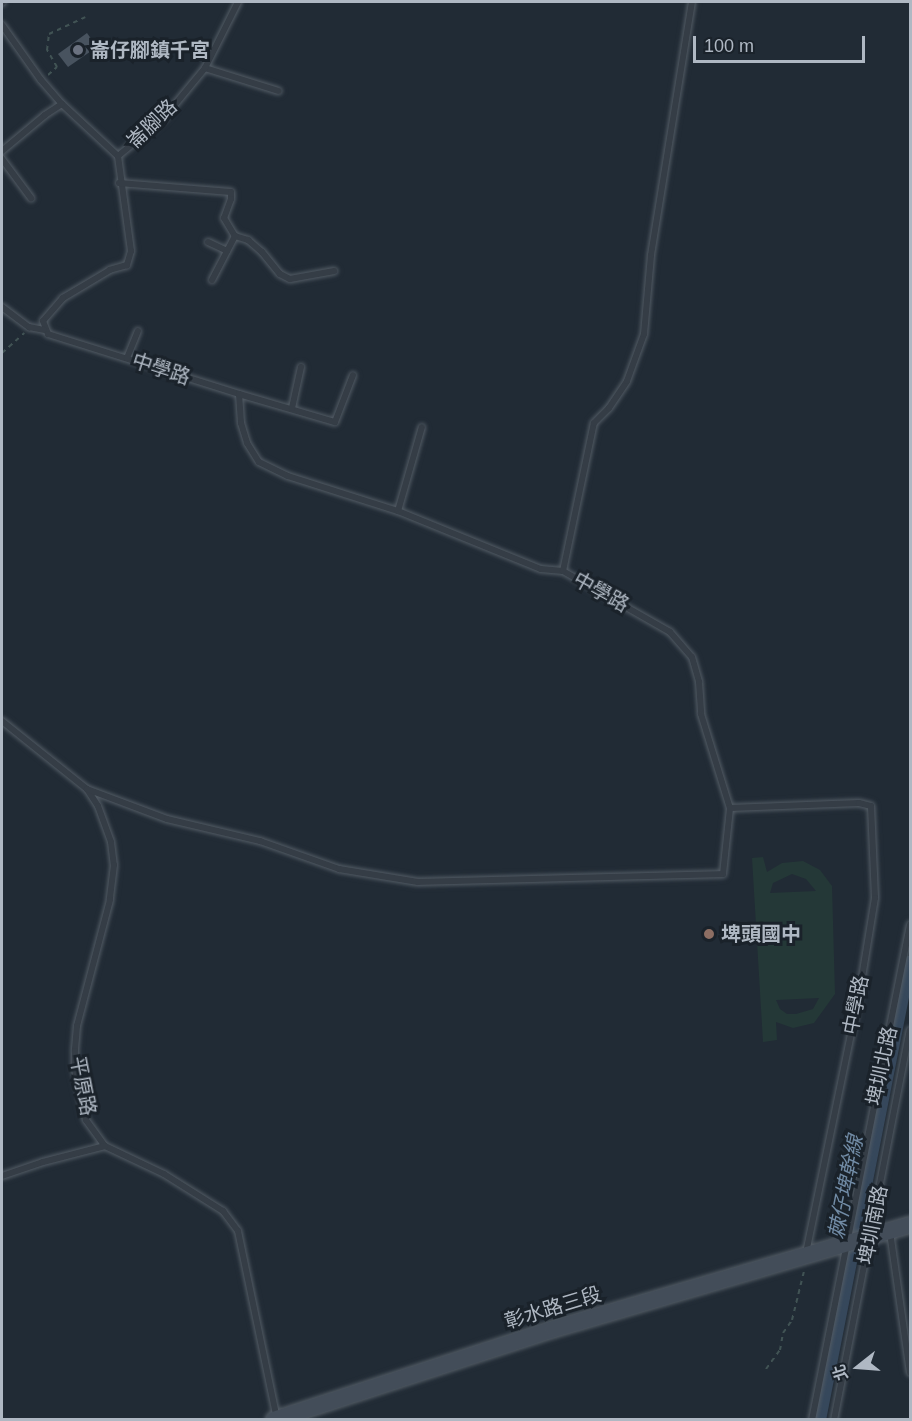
<!DOCTYPE html>
<html>
<head>
<meta charset="utf-8">
<style>
  body { margin:0 }
  #map { position:relative; width:912px; height:1421px; overflow:hidden; background:#212b35; font-family:Helvetica,"Noto Sans TC",sans-serif }
  div>[style] { position:absolute }
  [style*='--x'] { left:calc(var(--x)*1px); top:calc(var(--y)*1px); width:calc(var(--w)*1px); rotate:calc(var(--a)*1deg) }
  .green>* { inset:0; background:#243837 }
  .canal>* { height:12px; margin:-6px; padding:0 6px; transform-origin:6px; border-radius:6px; background:#36485c }
  .building>* { inset:0; background:#48535f }
  .path>* { height:2px; margin-top:-1px; transform-origin:0; background:repeating-linear-gradient(90deg,#415354 0 4.5px,transparent 0 9px) }
  .roads { filter:drop-shadow(0 0 2px #525b64) drop-shadow(0 0 2px #525b64) }
  .lane>* { height:6px; margin:-3px; padding:0 3px; transform-origin:3px; border-radius:3px; background:#353d46 }
  .secondary>* { height:16px; margin:-8px; padding:0 8px; transform-origin:8px; border-radius:8px; background:#434d59 }
  .dots>* { width:16px; height:16px; translate:-50% -50%; box-sizing:border-box; border:3px solid #1a222a; border-radius:50% }
  span { translate:-50% -50%; white-space:nowrap; text-align:center; line-height:1.15; -webkit-text-stroke:6px #1a222a; paint-order:stroke }
  .poi-label { font-size:20px; color:#afb8c3; font-weight:700 }
  .left { translate:0 -50%; text-align:left }
  .street-label { font-size:20px; color:#afb8c3 }
  .water-label { font-size:21px; color:#718ba5; font-style:italic }
  .frame { position:absolute; inset:0; border:3px solid #afb8c3; pointer-events:none }
  .north { position:absolute; left:828px; top:1337px; width:60px; height:60px; -webkit-text-stroke:4px #1a222a; paint-order:stroke; rotate:253deg; font-size:16px; font-weight:700; line-height:24px; text-align:center; color:#afb8c3 }
  .north::after { content:''; display:block; margin:auto; width:21px; height:27px; background:#afb8c3; clip-path:polygon(50% 0,100% 100%,50% 72%,0 100%) }
  .scale { position:absolute; left:693px; top:36px; width:172px; height:27px; box-sizing:border-box; border:3px solid #afb8c3; border-top:0; padding-left:8px; font-size:18px; line-height:21px; white-space:nowrap; color:#afb8c3; -webkit-text-stroke:4px #1a222a; paint-order:stroke }
</style>
</head>
<body>
<div id="map">
  <div class="green">
    <i style="clip-path:polygon(evenodd,763px 857px,767px 872px,782px 863px,803px 861px,820px 870px,832px 886px,835px 994px,814px 1023px,793px 1028px,776px 1022px,777px 1040px,763px 1042px,752px 858px,763px 857px,792px 874px,806px 879px,816px 891px,770px 893px,773px 883px,792px 874px,763px 857px,819px 998px,813px 1009px,796px 1014px,787px 1014px,780px 1009px,776px 1000px,819px 998px)"></i>
  </div>
  <div class="canal">
    <i style="--x:820;--y:1420;--w:467;--a:-78.9"></i>
  </div>
  <div class="building">
    <i style="clip-path:polygon(87px 33px,97px 47px,68px 67px,58px 54px)"></i>
  </div>
  <div class="path">
    <i style="--x:48;--y:75;--w:12;--a:-42"></i>
    <i style="--x:57;--y:67;--w:20;--a:-120"></i>
    <i style="--x:47;--y:50;--w:16;--a:-83"></i>
    <i style="--x:49;--y:34;--w:40;--a:-25"></i>
    <i style="--x:2;--y:353;--w:30;--a:-42"></i>
    <i style="--x:766;--y:1369;--w:24;--a:-54"></i>
    <i style="--x:780;--y:1350;--w:17;--a:-80"></i>
    <i style="--x:783;--y:1333;--w:16;--a:-55"></i>
    <i style="--x:792;--y:1320;--w:50;--a:-76.2"></i>
  </div>
  <div class="roads">
    <div class="lane">
      <i style="--x:2;--y:3;--w:1;--a:-45"></i>
      <i style="--x:2;--y:25;--w:67;--a:54.7"></i>
      <i style="--x:41;--y:80;--w:32;--a:49"></i>
      <i style="--x:62;--y:104;--w:76;--a:42.9"></i>
      <i style="--x:205;--y:68;--w:77;--a:17.3"></i>
      <i style="--x:2;--y:151;--w:56;--a:-39.9"></i>
      <i style="--x:45;--y:115;--w:20;--a:-33"></i>
      <i style="--x:118;--y:156;--w:96;--a:82.2"></i>
      <i style="--x:131;--y:251;--w:15;--a:106"></i>
      <i style="--x:127;--y:265;--w:18;--a:164"></i>
      <i style="--x:110;--y:270;--w:55;--a:149.2"></i>
      <i style="--x:63;--y:298;--w:30;--a:131"></i>
      <i style="--x:43;--y:321;--w:14;--a:69"></i>
      <i style="--x:48;--y:334;--w:200;--a:17.4"></i>
      <i style="--x:239;--y:394;--w:29;--a:86"></i>
      <i style="--x:241;--y:423;--w:21;--a:73"></i>
      <i style="--x:247;--y:443;--w:22;--a:58"></i>
      <i style="--x:259;--y:462;--w:32;--a:26"></i>
      <i style="--x:288;--y:476;--w:115;--a:17.7"></i>
      <i style="--x:398;--y:511;--w:154;--a:22.1"></i>
      <i style="--x:541;--y:569;--w:22;--a:5"></i>
      <i style="--x:563;--y:571;--w:123;--a:29.7"></i>
      <i style="--x:670;--y:632;--w:33;--a:49"></i>
      <i style="--x:692;--y:657;--w:26;--a:74"></i>
      <i style="--x:699;--y:682;--w:32;--a:86"></i>
      <i style="--x:701;--y:714;--w:98;--a:72.9"></i>
      <i style="--x:730;--y:808;--w:129;--a:-2.2"></i>
      <i style="--x:859;--y:803;--w:12;--a:14"></i>
      <i style="--x:871;--y:806;--w:92;--a:87.5"></i>
      <i style="--x:875;--y:898;--w:93;--a:99.3"></i>
      <i style="--x:860;--y:990;--w:269;--a:101.6"></i>
      <i style="--x:118;--y:156;--w:58;--a:-39.4"></i>
      <i style="--x:163;--y:119;--w:66;--a:-50.5"></i>
      <i style="--x:205;--y:68;--w:74;--a:-63.4"></i>
      <i style="--x:2;--y:159;--w:49;--a:53.4"></i>
      <i style="--x:119;--y:183;--w:112;--a:4.6"></i>
      <i style="--x:231;--y:192;--w:7;--a:90"></i>
      <i style="--x:231;--y:199;--w:20;--a:110"></i>
      <i style="--x:224;--y:218;--w:21;--a:59"></i>
      <i style="--x:235;--y:236;--w:14;--a:17"></i>
      <i style="--x:248;--y:240;--w:18;--a:41"></i>
      <i style="--x:262;--y:252;--w:28;--a:51"></i>
      <i style="--x:280;--y:274;--w:11;--a:27"></i>
      <i style="--x:290;--y:279;--w:45;--a:-10.3"></i>
      <i style="--x:208;--y:242;--w:21;--a:25"></i>
      <i style="--x:212;--y:280;--w:50;--a:-62.4"></i>
      <i style="--x:2;--y:307;--w:34;--a:37"></i>
      <i style="--x:29;--y:327;--w:15;--a:11"></i>
      <i style="--x:127;--y:358;--w:29;--a:-68"></i>
      <i style="--x:239;--y:394;--w:100;--a:16.3"></i>
      <i style="--x:335;--y:422;--w:50;--a:-69"></i>
      <i style="--x:292;--y:408;--w:42;--a:-77.6"></i>
      <i style="--x:398;--y:511;--w:87;--a:-74.1"></i>
      <i style="--x:563;--y:571;--w:151;--a:-78.2"></i>
      <i style="--x:594;--y:423;--w:21;--a:-45"></i>
      <i style="--x:609;--y:408;--w:32;--a:-56"></i>
      <i style="--x:627;--y:381;--w:50;--a:-70.1"></i>
      <i style="--x:644;--y:334;--w:79;--a:-84.9"></i>
      <i style="--x:651;--y:255;--w:256;--a:-80.8"></i>
      <i style="--x:2;--y:721;--w:109;--a:38.7"></i>
      <i style="--x:87;--y:789;--w:20;--a:57"></i>
      <i style="--x:98;--y:806;--w:38;--a:70"></i>
      <i style="--x:111;--y:842;--w:23;--a:83"></i>
      <i style="--x:114;--y:865;--w:35;--a:97"></i>
      <i style="--x:110;--y:900;--w:130;--a:104.7"></i>
      <i style="--x:77;--y:1026;--w:25;--a:95"></i>
      <i style="--x:75;--y:1051;--w:18;--a:90"></i>
      <i style="--x:75;--y:1069;--w:52;--a:77.8"></i>
      <i style="--x:86;--y:1120;--w:32;--a:54"></i>
      <i style="--x:105;--y:1146;--w:65;--a:25.4"></i>
      <i style="--x:164;--y:1174;--w:70;--a:32.1"></i>
      <i style="--x:223;--y:1211;--w:25;--a:53"></i>
      <i style="--x:238;--y:1231;--w:192;--a:78.3"></i>
      <i style="--x:87;--y:789;--w:85;--a:20.6"></i>
      <i style="--x:167;--y:819;--w:96;--a:13.3"></i>
      <i style="--x:260;--y:841;--w:84;--a:19.5"></i>
      <i style="--x:339;--y:869;--w:80;--a:9.3"></i>
      <i style="--x:418;--y:882;--w:305;--a:-1.5"></i>
      <i style="--x:723;--y:874;--w:66;--a:-83.9"></i>
      <i style="--x:2;--y:1176;--w:43;--a:-18.9"></i>
      <i style="--x:43;--y:1162;--w:64;--a:-14.5"></i>
      <i style="--x:890;--y:1232;--w:142;--a:81.9"></i>
      <i style="--x:812;--y:1420;--w:505;--a:-78.8"></i>
      <i style="--x:834;--y:1420;--w:397;--a:-79"></i>
    </div>
    <div class="secondary">
      <i style="--x:274;--y:1420;--w:294;--a:-18"></i>
      <i style="--x:554;--y:1329;--w:371;--a:-16.3"></i>
    </div>
  </div>
  <div class="dots">
    <i style="left:78px;top:50px;background:#6b7280"></i>
    <i style="left:709px;top:934px;background:#8d6e63"></i>
  </div>
  <div class="poi-label">
    <span class="left" style="left:90px;top:50px">崙仔腳鎮千宮</span>
    <span class="left" style="left:721px;top:934px">埤頭國中</span>
  </div>
  <div class="street-label">
    <span style="left:152px;top:124px;rotate:-44deg">崙腳路</span>
    <span style="left:161px;top:369px;rotate:18deg">中學路</span>
    <span style="left:601px;top:592px;rotate:29deg">中學路</span>
    <span style="left:856px;top:1005px;rotate:-79deg">中學路</span>
    <span style="left:882px;top:1066px;rotate:-78deg">埤圳北路</span>
    <span style="left:83px;top:1086px;rotate:79deg">平原路</span>
    <span style="left:873px;top:1225px;rotate:-79deg">埤圳南路</span>
    <span style="left:553px;top:1308px;rotate:-17deg">彰水路三段</span>
  </div>
  <div class="water-label">
    <span style="left:846px;top:1187px;rotate:-79deg">棘仔埤幹線</span>
  </div>
  <div class="frame"></div>
  <div class="north">北</div>
  <div class="scale">100 m</div>
</div>
</body>
</html>
